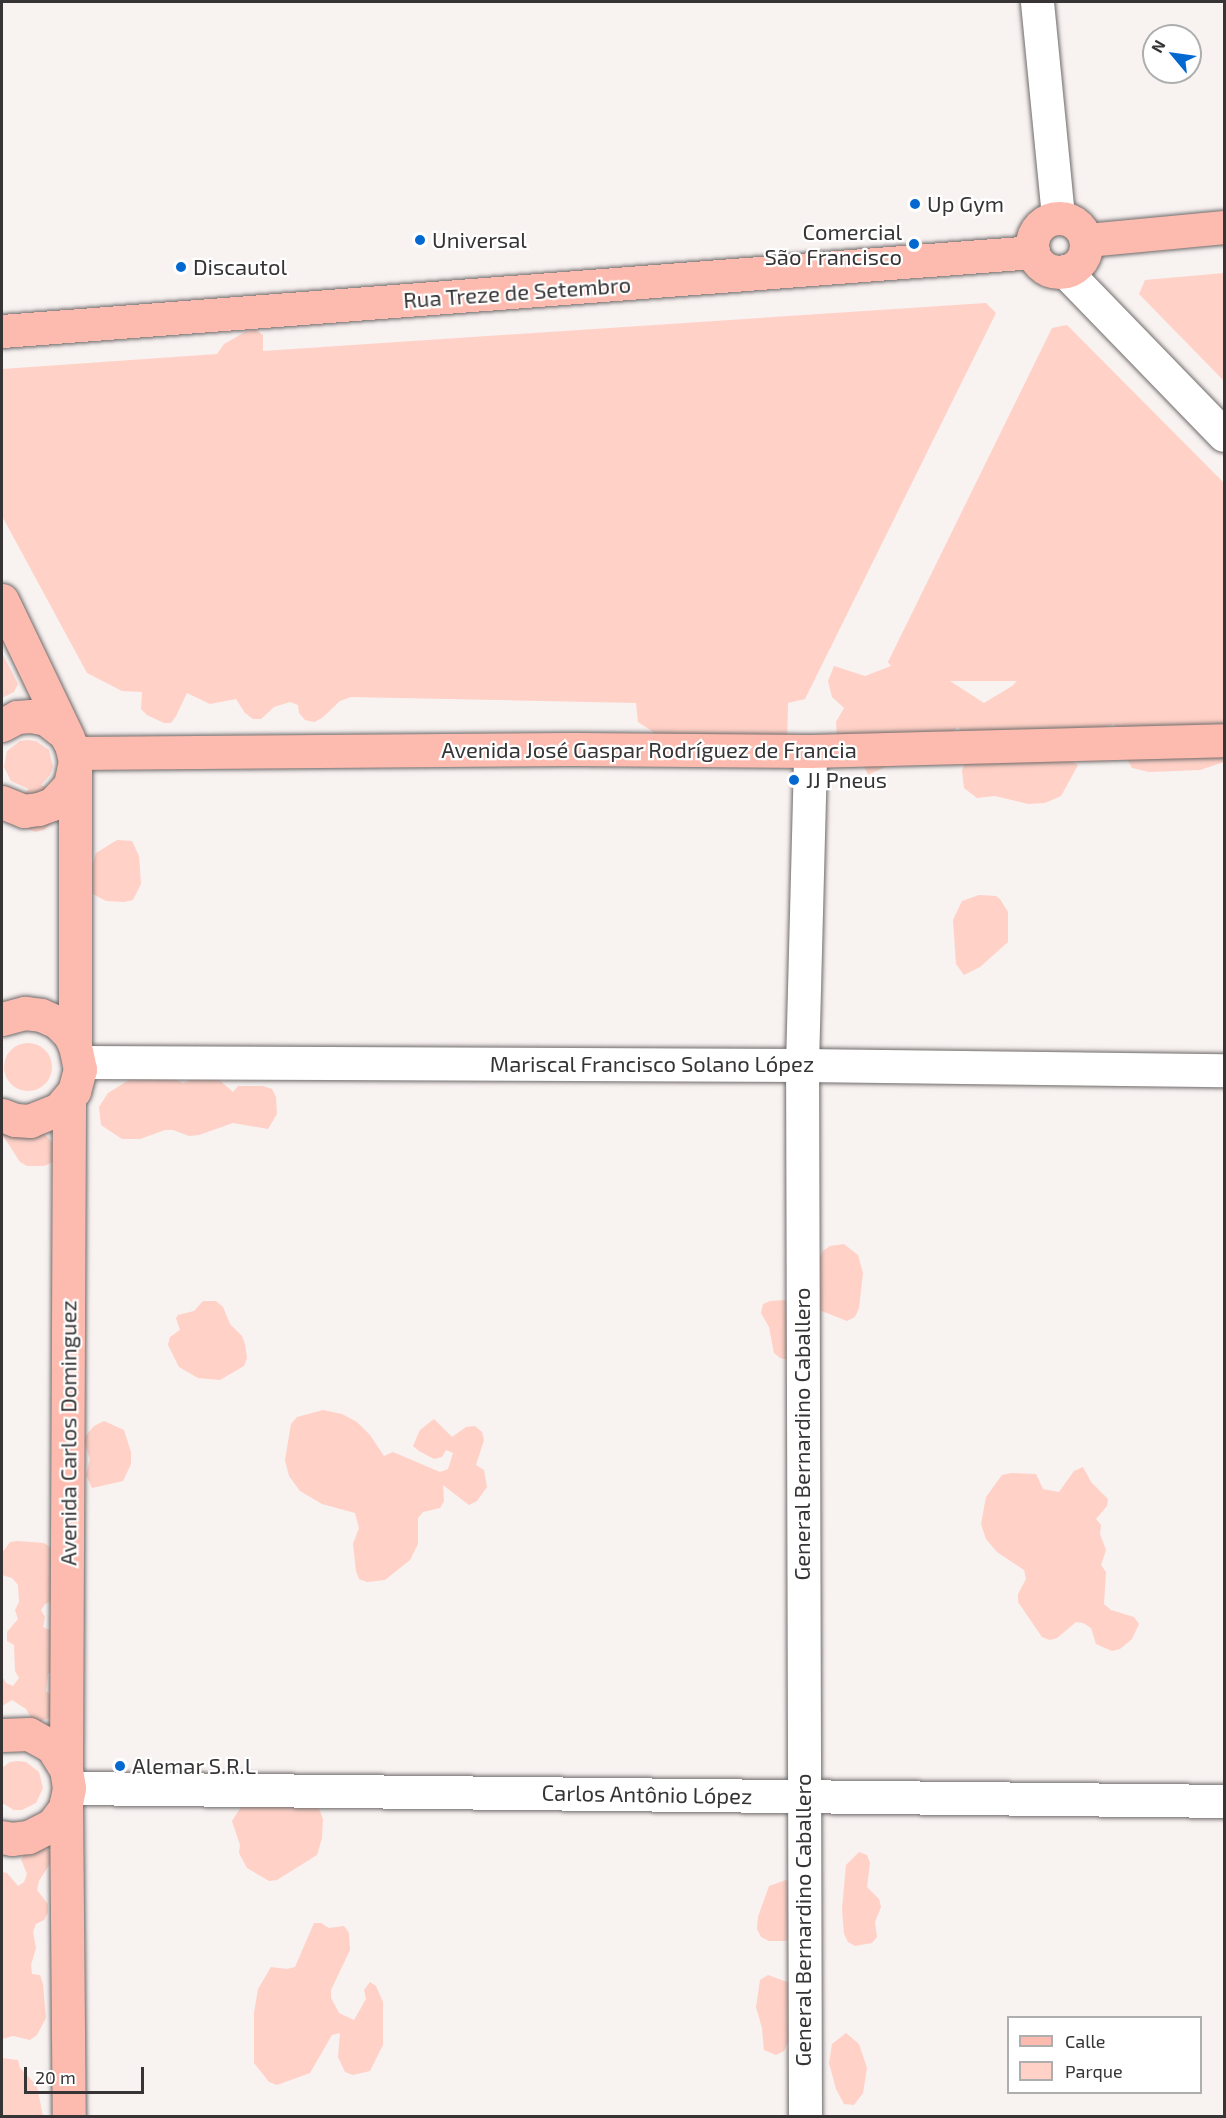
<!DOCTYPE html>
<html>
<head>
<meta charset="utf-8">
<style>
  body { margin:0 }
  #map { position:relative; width:1226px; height:2118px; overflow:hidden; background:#f8f2f1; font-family:"Exo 2",sans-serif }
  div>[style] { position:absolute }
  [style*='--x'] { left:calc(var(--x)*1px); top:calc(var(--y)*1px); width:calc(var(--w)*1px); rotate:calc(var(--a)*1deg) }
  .green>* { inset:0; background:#ffd1c7 }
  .round { border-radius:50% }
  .roads { filter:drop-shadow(0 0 2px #6f6b6a) drop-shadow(0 0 2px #6f6b6a) }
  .minor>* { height:33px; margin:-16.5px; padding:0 16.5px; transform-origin:16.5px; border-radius:16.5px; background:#fff }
  .major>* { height:33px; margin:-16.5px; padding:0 16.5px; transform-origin:16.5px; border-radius:16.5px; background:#fdbbaf }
  .major>.ring { margin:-16.5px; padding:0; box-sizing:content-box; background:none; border:33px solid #fdbbaf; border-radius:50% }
  .dots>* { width:16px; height:16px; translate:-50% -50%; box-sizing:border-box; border:3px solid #fff; border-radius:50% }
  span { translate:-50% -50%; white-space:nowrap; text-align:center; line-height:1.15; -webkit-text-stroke:4.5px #fff; paint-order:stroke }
  .poi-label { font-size:22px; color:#363434 }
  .left { translate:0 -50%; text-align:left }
  .right { translate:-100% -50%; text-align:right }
  .street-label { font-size:22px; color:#363434 }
  .frame { position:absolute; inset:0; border:3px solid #363434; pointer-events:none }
  .legend { position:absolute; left:1007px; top:2016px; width:195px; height:78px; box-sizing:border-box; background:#fff; border:2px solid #afaeae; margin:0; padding:8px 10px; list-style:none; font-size:18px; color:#363434 }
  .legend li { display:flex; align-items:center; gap:12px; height:30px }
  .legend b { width:30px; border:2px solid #afaeae }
  .north { position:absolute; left:1142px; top:24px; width:60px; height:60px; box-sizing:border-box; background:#fff; border:2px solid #afaeae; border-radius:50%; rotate:299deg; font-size:16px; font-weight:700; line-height:24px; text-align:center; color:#363434 }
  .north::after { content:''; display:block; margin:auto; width:21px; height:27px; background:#0369d1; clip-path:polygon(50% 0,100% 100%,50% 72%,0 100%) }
  .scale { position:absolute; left:24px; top:2067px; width:120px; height:27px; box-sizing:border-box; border:3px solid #363434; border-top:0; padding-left:8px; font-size:18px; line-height:21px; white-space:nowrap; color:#363434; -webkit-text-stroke:4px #fff; paint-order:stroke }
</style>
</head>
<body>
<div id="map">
  <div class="green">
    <i style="clip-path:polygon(1224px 273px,1224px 381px,1139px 294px,1145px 280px)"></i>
    <i style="clip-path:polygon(986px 303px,996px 313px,805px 699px,788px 703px,787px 747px,705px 768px,689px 764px,673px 756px,652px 731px,638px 722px,636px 703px,351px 697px,340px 701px,322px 718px,314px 722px,305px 720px,299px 713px,298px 705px,290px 702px,274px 707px,261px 719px,253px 719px,245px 713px,236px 699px,210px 704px,187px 693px,176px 716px,171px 723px,164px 723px,147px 715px,141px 709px,142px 692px,122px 691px,87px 673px,2px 516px,2px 369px,217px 354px,224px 344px,247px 331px,256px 330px,263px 335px,263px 351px)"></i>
    <i style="clip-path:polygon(evenodd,1067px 325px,1224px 483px,1224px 762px,1200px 770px,1149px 772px,1132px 768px,1124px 754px,1122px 738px,1114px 724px,1050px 748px,1078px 765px,1061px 796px,1045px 803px,1028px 804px,995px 796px,977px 798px,964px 788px,962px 771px,967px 756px,968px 741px,958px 727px,945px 739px,868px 775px,861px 759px,837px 738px,836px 722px,844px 708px,832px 697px,828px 681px,834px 666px,865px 676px,891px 666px,888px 662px,1052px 328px,1067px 325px,950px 681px,1017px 681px,1012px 686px,984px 703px,950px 681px)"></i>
    <i style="clip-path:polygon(2px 653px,18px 684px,14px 692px,2px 698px)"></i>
    <i style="clip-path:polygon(28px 740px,36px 741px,49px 750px,53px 767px,50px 775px,41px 785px,47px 787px,57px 798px,51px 824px,44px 830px,35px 832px,20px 825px,14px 803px,29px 789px,11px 781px,4px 767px,7px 751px,20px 741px)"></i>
    <i style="clip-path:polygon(117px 840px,132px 841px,139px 856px,141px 884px,133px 900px,124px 902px,106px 901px,91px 893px,88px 877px,96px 853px)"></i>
    <i style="clip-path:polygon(979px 895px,996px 896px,1000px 899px,1008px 912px,1008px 942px,980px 967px,964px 975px,956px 964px,953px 920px,962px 901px)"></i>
    <i class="round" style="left:4px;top:1043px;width:48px;height:48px"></i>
    <i style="clip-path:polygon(162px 1072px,183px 1083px,198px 1077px,216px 1077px,233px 1092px,238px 1086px,263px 1086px,272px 1089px,276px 1097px,277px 1114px,268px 1129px,233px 1123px,199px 1135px,189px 1136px,173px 1130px,165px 1130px,140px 1139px,122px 1139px,101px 1125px,99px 1107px,108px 1093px,137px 1075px)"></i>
    <i style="clip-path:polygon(2px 1127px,44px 1133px,55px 1146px,53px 1162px,44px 1166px,27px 1166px,20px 1162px,2px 1134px)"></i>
    <i style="clip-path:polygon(844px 1244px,858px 1255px,863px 1273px,859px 1308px,855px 1317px,847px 1321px,814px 1308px,816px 1266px,823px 1251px,830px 1246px)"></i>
    <i style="clip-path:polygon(784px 1300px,792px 1305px,789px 1360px,780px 1358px,774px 1353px,769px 1327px,761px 1313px,763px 1304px,770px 1301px)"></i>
    <i style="clip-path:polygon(203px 1301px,216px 1301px,223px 1307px,230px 1324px,242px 1336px,245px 1344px,247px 1358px,244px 1366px,220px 1380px,198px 1378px,179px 1367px,168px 1345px,170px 1337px,180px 1330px,176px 1318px,178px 1315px,194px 1311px)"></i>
    <i style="clip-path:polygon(323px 1410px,342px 1414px,357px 1422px,370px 1435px,384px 1456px,393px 1452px,440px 1472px,448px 1469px,453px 1453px,446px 1450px,442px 1457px,434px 1459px,419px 1451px,413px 1446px,420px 1430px,434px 1419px,452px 1437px,466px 1427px,475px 1426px,482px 1432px,484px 1440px,476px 1465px,484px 1470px,487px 1487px,477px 1501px,469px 1505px,443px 1485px,444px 1501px,440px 1508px,423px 1512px,418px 1518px,418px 1544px,410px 1560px,385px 1580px,367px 1582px,359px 1579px,356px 1571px,353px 1544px,359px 1528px,355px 1513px,322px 1504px,300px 1491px,289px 1476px,285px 1460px,291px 1424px,297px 1417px)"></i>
    <i style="clip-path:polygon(104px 1421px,124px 1430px,131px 1452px,131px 1464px,123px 1481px,92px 1488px,86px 1475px,90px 1459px,83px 1439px,94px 1426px)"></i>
    <i style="clip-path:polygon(1083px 1467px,1091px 1482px,1108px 1499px,1107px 1506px,1096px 1519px,1101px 1525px,1100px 1534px,1106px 1550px,1101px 1565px,1106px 1572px,1104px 1604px,1111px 1610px,1134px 1617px,1139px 1624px,1132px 1639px,1120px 1649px,1112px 1651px,1096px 1644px,1091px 1628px,1083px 1623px,1076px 1622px,1057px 1638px,1050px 1640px,1042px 1637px,1018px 1602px,1018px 1594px,1026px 1579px,1024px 1570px,997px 1552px,986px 1539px,981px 1524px,986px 1497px,1002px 1475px,1011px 1473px,1036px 1474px,1043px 1489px,1059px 1492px,1074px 1471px)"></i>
    <i style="clip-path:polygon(18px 1541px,44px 1543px,51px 1548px,54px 1601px,45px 1604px,41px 1610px,45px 1617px,43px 1627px,52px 1631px,55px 1670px,48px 1674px,46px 1691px,52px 1696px,54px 1711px,50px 1718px,34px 1723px,26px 1709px,12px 1700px,2px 1706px,2px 1676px,6px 1683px,13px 1686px,19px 1678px,15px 1671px,14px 1645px,7px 1641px,7px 1632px,18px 1619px,15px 1610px,19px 1602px,18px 1585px,12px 1578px,2px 1575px,2px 1553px,10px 1542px)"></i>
    <i style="clip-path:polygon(18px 1761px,26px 1762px,39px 1772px,43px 1788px,36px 1803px,22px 1810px,14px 1810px,2px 1803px,2px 1768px,10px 1762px)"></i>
    <i style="clip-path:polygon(317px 1803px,323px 1819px,322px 1838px,317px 1855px,277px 1880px,269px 1881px,247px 1868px,239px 1853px,240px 1845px,232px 1821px,241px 1807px)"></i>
    <i style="clip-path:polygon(43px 1849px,51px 1851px,53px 1859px,39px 1881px,37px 1890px,48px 1904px,48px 1913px,44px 1920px,36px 1924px,33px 1932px,36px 1948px,31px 1965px,32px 1974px,40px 1975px,43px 1984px,46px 2018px,37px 2035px,30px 2040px,13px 2036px,2px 2039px,2px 1872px,7px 1873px,18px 1886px,24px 1882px,27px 1874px,21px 1859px,26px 1853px)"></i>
    <i style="clip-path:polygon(859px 1852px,867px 1855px,870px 1863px,867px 1887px,879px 1899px,881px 1907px,875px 1922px,877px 1937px,872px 1943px,855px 1946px,848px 1942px,844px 1934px,842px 1909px,846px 1865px)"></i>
    <i style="clip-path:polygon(786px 1880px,792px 1884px,792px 1937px,785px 1941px,769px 1941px,761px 1937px,757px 1929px,758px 1917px,769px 1886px)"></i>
    <i style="clip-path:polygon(314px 1923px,321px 1923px,329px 1928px,344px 1926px,349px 1933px,350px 1950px,331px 1990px,331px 1998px,339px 2013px,354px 2020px,366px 1999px,364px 1990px,370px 1982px,376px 1986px,383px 2002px,383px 2045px,370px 2071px,353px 2075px,345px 2072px,338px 2057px,340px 2033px,332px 2035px,310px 2073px,277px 2085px,269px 2082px,254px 2063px,254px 2013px,258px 1989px,271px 1967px,287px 1969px,295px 1967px)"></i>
    <i style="clip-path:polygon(768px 1975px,790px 1983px,790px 2039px,784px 2051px,776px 2055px,764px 2050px,762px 2028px,756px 2007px,760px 1980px)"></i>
    <i style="clip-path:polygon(846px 2033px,859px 2044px,867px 2068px,863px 2093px,854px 2105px,844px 2104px,836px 2089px,829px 2063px,832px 2044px)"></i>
    <i style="clip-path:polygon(2px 2058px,18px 2060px,20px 2068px,37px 2086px,43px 2116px,2px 2116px)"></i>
  </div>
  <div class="roads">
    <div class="minor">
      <i style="--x:1037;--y:2;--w:216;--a:84.4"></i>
      <i style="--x:1065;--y:271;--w:228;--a:45.9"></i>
      <i style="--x:79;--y:1062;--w:723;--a:0.24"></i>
      <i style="--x:802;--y:1065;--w:422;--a:0.7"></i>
      <i style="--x:69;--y:1788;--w:1155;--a:0.64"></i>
      <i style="--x:805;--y:2116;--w:1051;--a:-90.16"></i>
      <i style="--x:802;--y:1065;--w:314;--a:-88.5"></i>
    </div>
    <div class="major">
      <i class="ring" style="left:1032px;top:218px;width:21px;height:21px"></i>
      <i style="--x:1087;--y:240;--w:138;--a:-5.4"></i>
      <i style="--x:2;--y:331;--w:1034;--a:-4.38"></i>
      <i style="--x:2;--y:600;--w:153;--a:64.4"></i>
      <i style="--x:2;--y:725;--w:17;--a:-28"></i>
      <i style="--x:17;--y:717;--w:14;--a:-4"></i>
      <i style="--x:31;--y:716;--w:15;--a:11"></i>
      <i style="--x:46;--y:719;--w:24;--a:38"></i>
      <i style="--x:65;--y:734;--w:13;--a:61"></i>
      <i style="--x:71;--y:745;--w:16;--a:76"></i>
      <i style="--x:75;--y:761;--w:25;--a:102"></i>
      <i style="--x:70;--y:785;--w:26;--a:133"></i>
      <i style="--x:52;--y:804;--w:15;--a:160"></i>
      <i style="--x:38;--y:809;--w:14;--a:172"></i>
      <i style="--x:24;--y:811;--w:24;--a:-158"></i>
      <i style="--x:74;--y:753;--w:501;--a:-0.46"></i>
      <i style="--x:575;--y:749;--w:235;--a:0.5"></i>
      <i style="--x:810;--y:751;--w:414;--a:-1.5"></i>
      <i style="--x:2;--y:1019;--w:24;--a:-15"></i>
      <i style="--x:25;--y:1013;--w:16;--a:7"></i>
      <i style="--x:41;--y:1015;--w:17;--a:24"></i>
      <i style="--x:57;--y:1022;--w:17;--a:45"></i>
      <i style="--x:69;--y:1034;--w:13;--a:63"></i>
      <i style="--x:75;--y:1046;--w:24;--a:78"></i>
      <i style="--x:80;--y:1069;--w:23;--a:105"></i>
      <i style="--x:74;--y:1091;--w:23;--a:130"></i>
      <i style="--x:59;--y:1109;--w:31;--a:158"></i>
      <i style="--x:30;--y:1121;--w:15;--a:-176"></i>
      <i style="--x:15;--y:1120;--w:14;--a:-159"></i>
      <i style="--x:75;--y:1046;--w:285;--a:-90"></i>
      <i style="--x:2;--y:1735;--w:27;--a:-2"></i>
      <i style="--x:29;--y:1734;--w:26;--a:29"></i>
      <i style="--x:52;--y:1747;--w:26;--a:58"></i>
      <i style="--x:66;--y:1769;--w:19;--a:81"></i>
      <i style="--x:69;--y:1788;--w:20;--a:101"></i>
      <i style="--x:65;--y:1808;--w:21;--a:127"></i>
      <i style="--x:52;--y:1825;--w:27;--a:153"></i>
      <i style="--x:28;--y:1837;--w:16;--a:173"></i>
      <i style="--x:12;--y:1839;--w:10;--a:-169"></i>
      <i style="--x:66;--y:1769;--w:671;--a:-89.74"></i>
      <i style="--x:66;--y:1802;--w:314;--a:89.5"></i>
    </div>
  </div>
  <div class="dots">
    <i style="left:915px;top:204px;background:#0369d1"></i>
    <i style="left:420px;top:240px;background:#0369d1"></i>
    <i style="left:914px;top:244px;background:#0369d1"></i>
    <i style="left:181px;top:267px;background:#0369d1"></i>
    <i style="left:794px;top:780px;background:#0369d1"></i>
    <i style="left:120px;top:1766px;background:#0369d1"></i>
  </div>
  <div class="poi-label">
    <span class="left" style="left:927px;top:204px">Up Gym</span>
    <span class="right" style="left:902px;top:244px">Comercial<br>São Francisco</span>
    <span class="left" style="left:432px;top:240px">Universal</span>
    <span class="left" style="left:193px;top:267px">Discautol</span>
    <span class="left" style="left:806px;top:780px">JJ Pneus</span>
    <span class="left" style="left:132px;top:1766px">Alemar S.R.L</span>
  </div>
  <div class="street-label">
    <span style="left:517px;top:292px;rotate:-4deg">Rua Treze de Setembro</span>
    <span style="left:649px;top:750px">Avenida José Gaspar Rodríguez de Francia</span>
    <span style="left:652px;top:1064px">Mariscal Francisco Solano López</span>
    <span style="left:68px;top:1433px;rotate:-90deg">Avenida Carlos Dominguez</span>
    <span style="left:802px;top:1434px;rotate:-90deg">General Bernardino Caballero</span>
    <span style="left:647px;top:1794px;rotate:1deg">Carlos Antônio López</span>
    <span style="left:803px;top:1920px;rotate:-90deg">General Bernardino Caballero</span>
  </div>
  <div class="frame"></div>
  <ul class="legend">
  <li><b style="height:8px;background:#fdbbaf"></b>Calle</li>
  <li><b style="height:16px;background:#ffd1c7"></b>Parque</li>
  </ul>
  <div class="north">N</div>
  <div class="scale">20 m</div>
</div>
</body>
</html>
